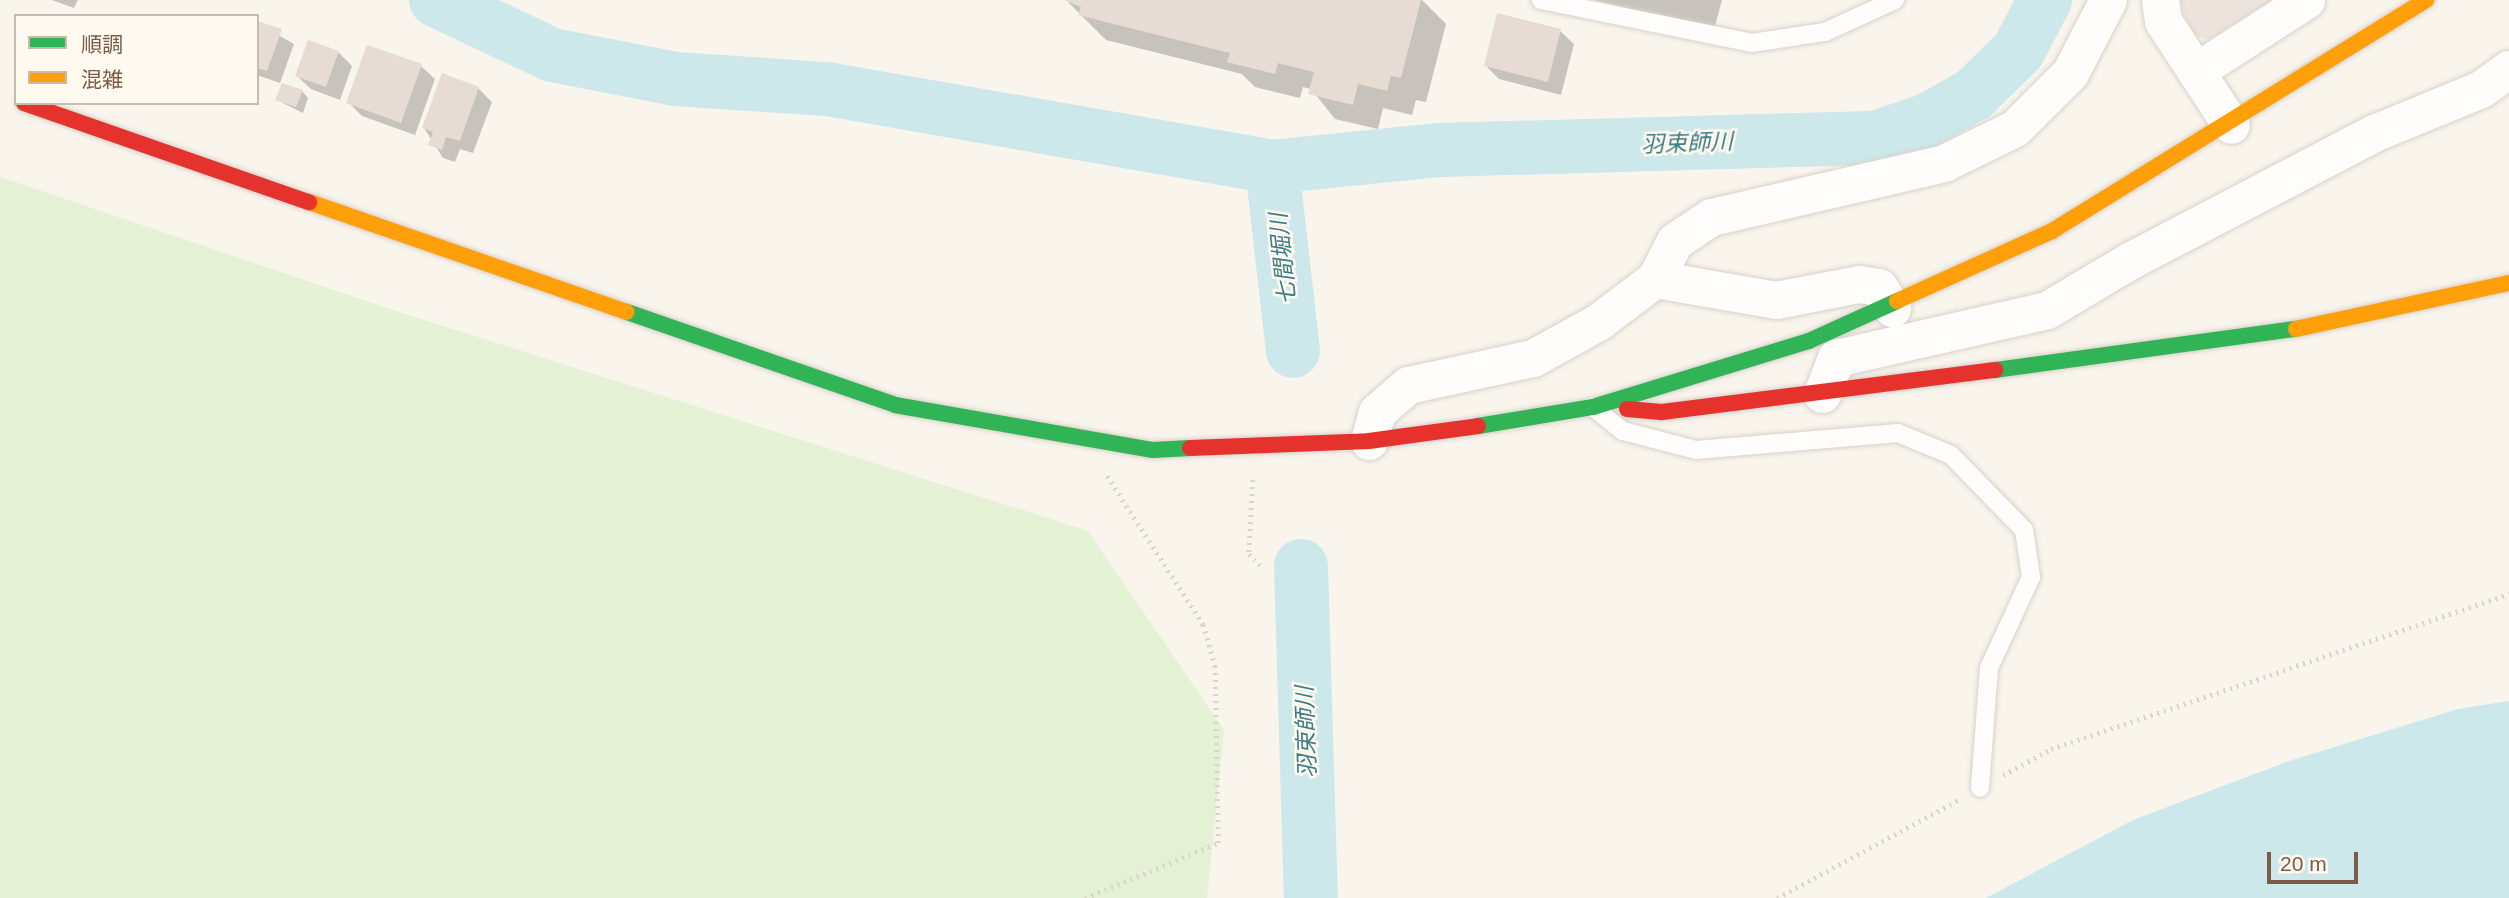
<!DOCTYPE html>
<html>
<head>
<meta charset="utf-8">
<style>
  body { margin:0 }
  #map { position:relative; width:2509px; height:898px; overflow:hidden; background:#f9f4ec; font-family:Arial,"Noto Sans JP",sans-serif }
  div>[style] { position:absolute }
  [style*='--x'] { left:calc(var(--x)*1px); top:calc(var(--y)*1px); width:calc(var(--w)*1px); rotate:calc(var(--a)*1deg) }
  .industrial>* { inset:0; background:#ede4dd }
  .green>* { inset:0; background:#e5f1d5 }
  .water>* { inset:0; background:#cce8eb }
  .shadow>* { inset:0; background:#0003 }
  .river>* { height:54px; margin:-27px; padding:0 27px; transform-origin:27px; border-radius:27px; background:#cce8eb }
  .building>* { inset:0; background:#e6dcd3 }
  .path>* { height:4.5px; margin-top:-2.25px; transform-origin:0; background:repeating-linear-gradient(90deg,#dcd3cd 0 2px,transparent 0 7px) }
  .roads { filter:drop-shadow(0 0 2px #d8d1ca) drop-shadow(0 0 2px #d8d1ca) }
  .lane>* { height:18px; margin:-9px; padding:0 9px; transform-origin:9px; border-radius:9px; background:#fefdfc }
  .street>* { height:37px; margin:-18.5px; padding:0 18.5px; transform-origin:18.5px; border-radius:18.5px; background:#fefdfc }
  .fast>* { height:16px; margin:-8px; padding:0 8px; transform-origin:8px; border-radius:8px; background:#30b455 }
  .slow>* { height:16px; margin:-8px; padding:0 8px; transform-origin:8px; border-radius:8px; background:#ff9f0a }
  .jam>* { height:16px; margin:-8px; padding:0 8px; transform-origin:8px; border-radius:8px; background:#e5322d }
  span { translate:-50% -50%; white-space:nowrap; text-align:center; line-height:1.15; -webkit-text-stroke:5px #fff9ef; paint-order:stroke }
  .water-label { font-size:23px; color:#3c7c89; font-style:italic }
  .legend { position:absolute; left:14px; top:14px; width:245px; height:91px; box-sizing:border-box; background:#fff9ef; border:2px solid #cabaac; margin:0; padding:9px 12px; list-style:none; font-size:21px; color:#7b5b48 }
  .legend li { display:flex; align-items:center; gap:14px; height:35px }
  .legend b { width:35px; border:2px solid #cabaac }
  .scale { position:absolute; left:2267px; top:852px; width:91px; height:32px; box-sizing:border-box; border:4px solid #7b5b48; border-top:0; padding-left:9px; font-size:21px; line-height:24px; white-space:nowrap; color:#7b5b48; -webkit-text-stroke:5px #fff9ef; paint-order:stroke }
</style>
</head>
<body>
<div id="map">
  <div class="industrial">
    <i style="clip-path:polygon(2179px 0,2272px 0,2208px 40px,2191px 34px)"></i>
  </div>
  <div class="green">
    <i style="clip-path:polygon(0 177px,402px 313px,1088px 531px,1224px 730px,1207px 898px,0 898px)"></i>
  </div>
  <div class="water">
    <i style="clip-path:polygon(2509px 701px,2509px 898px,1986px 898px,2133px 820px,2289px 761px,2458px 709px)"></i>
  </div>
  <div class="shadow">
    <i style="clip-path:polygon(52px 0,78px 0,74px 8px)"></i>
    <i style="clip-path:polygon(1066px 0,1422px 0,1446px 24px,1426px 102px,1416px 100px,1412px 115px,1383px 108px,1378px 129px,1335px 119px,1311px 89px,1303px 87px,1300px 98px,1255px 87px,1242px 74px,1106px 40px)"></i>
    <i style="clip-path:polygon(1594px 0,1722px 0,1714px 30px)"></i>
    <i style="clip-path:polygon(257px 23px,294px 44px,280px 83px,257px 75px)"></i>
    <i style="clip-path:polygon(1560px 31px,1574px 44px,1561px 95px,1499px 79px,1486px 66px)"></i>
    <i style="clip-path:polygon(338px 52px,352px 66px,340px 100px,311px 89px,297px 76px)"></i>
    <i style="clip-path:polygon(421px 66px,435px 79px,415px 135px,362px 116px,348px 102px)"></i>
    <i style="clip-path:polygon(478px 88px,492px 102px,473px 153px,460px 149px,455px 162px,443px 158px,424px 128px)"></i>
    <i style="clip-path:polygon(302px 91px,308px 98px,303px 113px,277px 100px)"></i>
  </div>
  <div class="river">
    <i style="--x:436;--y:0;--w:128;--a:25.4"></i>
    <i style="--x:552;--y:55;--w:125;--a:11"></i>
    <i style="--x:675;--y:79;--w:152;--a:3.8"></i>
    <i style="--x:827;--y:89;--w:452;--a:9.9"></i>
    <i style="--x:1272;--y:167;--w:169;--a:-5.8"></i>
    <i style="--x:1440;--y:150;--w:434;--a:-1.6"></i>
    <i style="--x:1874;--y:138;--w:57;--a:-18.4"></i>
    <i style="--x:1928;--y:120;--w:53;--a:-29.5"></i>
    <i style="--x:1974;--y:94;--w:62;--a:-44.3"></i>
    <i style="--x:2018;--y:51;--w:58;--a:-62.1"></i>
    <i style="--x:1272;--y:167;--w:185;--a:83.5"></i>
    <i style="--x:1301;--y:566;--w:332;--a:88.3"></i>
  </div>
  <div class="building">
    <i style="clip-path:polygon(1064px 0,1421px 0,1401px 78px,1391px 76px,1387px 91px,1358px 84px,1353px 105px,1308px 94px,1314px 72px,1278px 63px,1275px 74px,1227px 62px,1230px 53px,1078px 15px,1081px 7px)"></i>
    <i style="clip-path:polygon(1497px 13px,1561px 29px,1548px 82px,1484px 66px)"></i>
    <i style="clip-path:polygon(257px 21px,282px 29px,267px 71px,257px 68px)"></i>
    <i style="clip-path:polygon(308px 40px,339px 51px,326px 87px,295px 76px)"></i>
    <i style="clip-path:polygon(367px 45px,422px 64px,401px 123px,346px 103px)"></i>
    <i style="clip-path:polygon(442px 73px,479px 87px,460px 141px,446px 137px,442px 150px,428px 145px,433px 132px,422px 128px)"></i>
    <i style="clip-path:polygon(282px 83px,303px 90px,296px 107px,275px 100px)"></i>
  </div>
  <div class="path">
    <i style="--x:1253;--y:480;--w:74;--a:93.1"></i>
    <i style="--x:1249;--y:554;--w:18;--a:45"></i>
    <i style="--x:2003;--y:775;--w:55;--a:-28.4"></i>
    <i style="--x:2051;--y:749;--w:484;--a:-18.7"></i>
    <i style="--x:1085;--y:898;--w:144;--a:-22.5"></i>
    <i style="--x:1218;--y:843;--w:176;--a:-91"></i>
    <i style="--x:1215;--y:667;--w:44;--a:-105.9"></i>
    <i style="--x:1203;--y:625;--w:179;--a:-122.9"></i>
    <i style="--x:1777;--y:898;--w:210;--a:-28.4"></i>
  </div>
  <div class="roads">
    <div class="lane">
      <i style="--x:1541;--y:0;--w:215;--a:11.5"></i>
      <i style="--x:1752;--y:43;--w:74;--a:-8.6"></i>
      <i style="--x:1825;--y:32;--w:77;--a:-24.6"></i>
      <i style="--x:1593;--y:407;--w:38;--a:39"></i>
      <i style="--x:1623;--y:431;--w:75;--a:14.6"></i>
      <i style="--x:1696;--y:450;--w:203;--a:-4.8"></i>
      <i style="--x:1898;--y:433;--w:57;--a:22.5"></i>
      <i style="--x:1951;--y:455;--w:105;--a:45.8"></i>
      <i style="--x:2024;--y:530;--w:48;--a:81.5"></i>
      <i style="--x:2031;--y:577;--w:100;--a:114.8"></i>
      <i style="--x:1989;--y:668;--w:120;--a:94.3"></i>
    </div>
    <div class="street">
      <i style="--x:2160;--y:0;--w:21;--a:82"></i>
      <i style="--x:2163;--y:21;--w:124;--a:56.8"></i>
      <i style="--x:2196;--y:71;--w:131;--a:-32.8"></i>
      <i style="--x:1655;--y:279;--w:123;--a:9.8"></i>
      <i style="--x:1776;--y:300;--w:85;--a:-10.9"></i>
      <i style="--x:1859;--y:284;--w:20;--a:9"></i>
      <i style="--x:1879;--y:287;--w:25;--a:58"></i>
      <i style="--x:1822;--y:394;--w:39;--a:-69"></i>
      <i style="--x:1836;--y:358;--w:216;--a:-12.8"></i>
      <i style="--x:2047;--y:310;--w:98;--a:-30.8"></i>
      <i style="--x:2131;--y:260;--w:274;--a:-27.6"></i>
      <i style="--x:2374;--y:133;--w:116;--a:-22.4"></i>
      <i style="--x:2481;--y:89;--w:34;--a:-36"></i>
      <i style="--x:1369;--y:441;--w:30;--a:-75"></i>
      <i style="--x:1377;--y:412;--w:41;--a:-41.1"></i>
      <i style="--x:1408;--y:385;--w:128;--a:-12.2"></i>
      <i style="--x:1533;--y:358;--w:74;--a:-29"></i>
      <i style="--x:1598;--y:322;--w:71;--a:-37"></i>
      <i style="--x:1655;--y:279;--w:43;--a:-62.2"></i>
      <i style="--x:1675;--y:241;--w:43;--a:-33.7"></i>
      <i style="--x:1711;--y:217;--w:239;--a:-13"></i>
      <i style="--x:1944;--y:163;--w:79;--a:-26.2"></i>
      <i style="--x:2015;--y:128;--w:78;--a:-45"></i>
      <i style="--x:2070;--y:73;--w:82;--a:-62.5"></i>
    </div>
    <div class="fast">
      <i style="--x:627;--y:312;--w:284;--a:19.1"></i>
      <i style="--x:895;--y:405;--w:262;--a:9.9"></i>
      <i style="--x:1153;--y:450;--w:37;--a:-3"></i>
      <i style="--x:1995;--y:370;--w:304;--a:-7.8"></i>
      <i style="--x:1478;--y:426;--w:117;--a:-9.4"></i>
      <i style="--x:1593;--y:407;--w:226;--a:-17"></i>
      <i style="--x:1809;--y:341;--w:97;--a:-24.4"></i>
    </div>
    <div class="slow">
      <i style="--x:309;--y:202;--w:336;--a:19.1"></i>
      <i style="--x:1897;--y:301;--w:170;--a:-24.3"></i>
      <i style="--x:2052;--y:231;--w:440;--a:-31.7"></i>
      <i style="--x:2296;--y:329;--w:218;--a:-12.2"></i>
    </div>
    <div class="jam">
      <i style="--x:24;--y:103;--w:302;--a:19.2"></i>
      <i style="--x:1627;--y:409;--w:35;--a:5"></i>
      <i style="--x:1662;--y:412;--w:336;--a:-7.2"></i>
      <i style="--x:1190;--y:448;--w:179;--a:-2.2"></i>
      <i style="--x:1369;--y:441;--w:110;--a:-7.8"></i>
    </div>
  </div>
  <div class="water-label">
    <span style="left:1687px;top:143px;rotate:-2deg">羽束師川</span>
    <span style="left:1283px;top:259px;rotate:-96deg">七間堀川</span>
    <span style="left:1306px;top:732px;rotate:-92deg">羽束師川</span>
  </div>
  <ul class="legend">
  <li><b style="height:9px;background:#30b455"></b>順調</li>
  <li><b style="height:9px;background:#ff9f0a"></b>混雑</li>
  </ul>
  <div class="scale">20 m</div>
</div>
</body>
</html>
